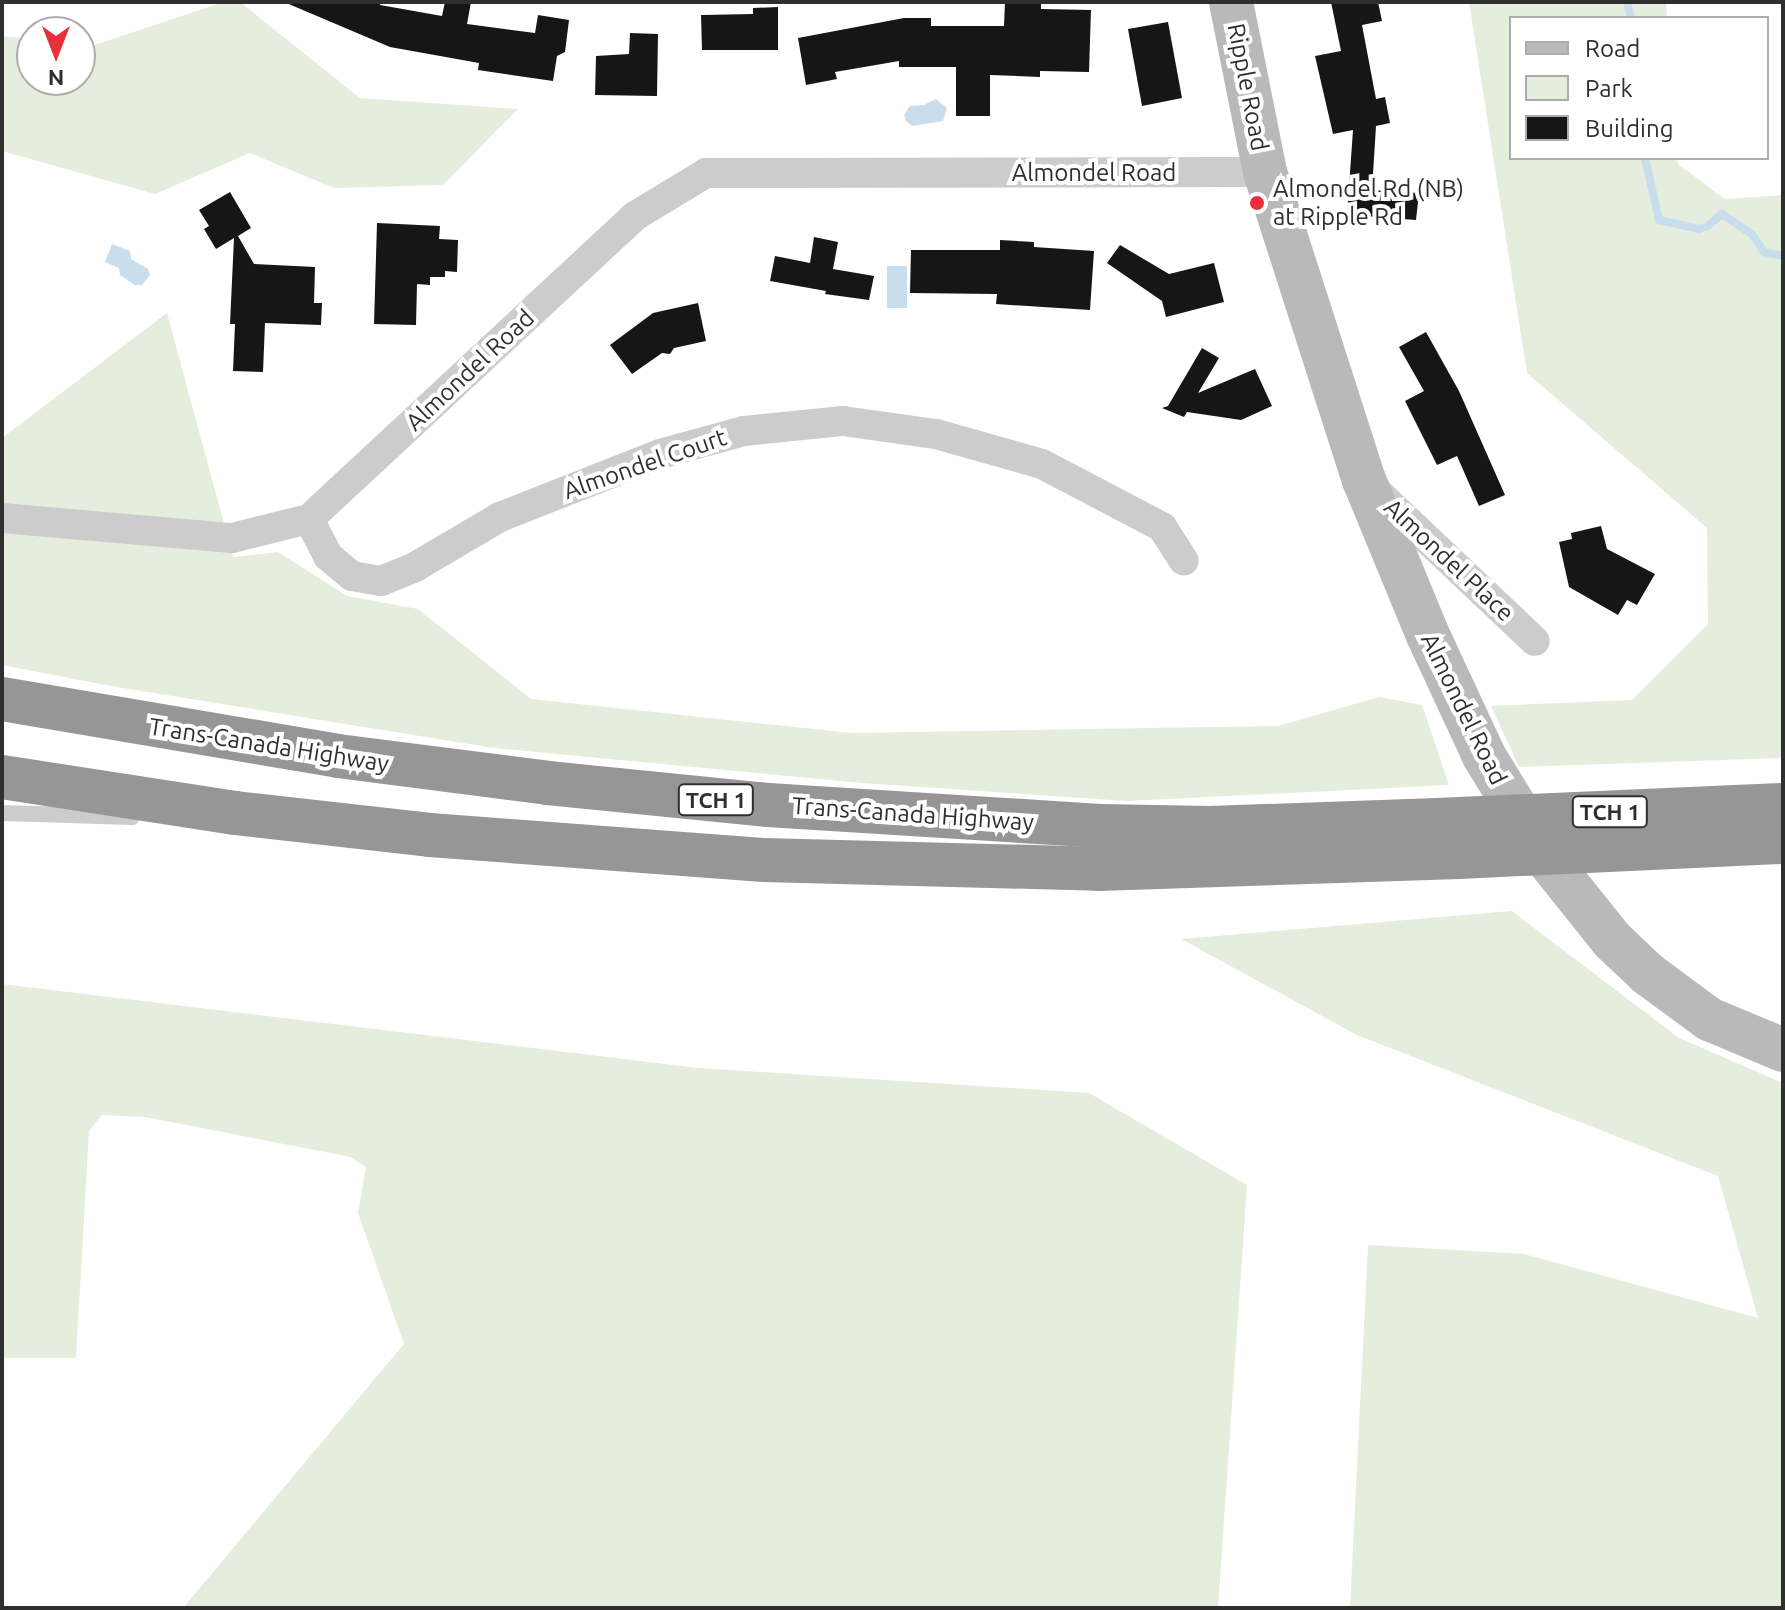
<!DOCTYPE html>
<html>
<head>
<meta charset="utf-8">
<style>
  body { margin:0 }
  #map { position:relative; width:1785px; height:1610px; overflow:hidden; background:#fff; font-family:Ubuntu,sans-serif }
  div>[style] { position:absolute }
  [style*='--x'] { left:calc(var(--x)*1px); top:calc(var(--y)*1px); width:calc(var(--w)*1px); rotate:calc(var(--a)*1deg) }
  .green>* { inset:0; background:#e5eddd }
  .water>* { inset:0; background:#c9deed }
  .stream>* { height:8px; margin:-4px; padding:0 4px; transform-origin:4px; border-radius:4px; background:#c9deed }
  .building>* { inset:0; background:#161616 }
  .lane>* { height:16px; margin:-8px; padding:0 8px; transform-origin:8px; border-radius:8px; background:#ccc }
  .street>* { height:30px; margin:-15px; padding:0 15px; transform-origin:15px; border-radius:15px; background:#ccc }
  .secondary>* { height:44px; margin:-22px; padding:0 22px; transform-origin:22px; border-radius:22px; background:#b9b9b9 }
  .highway>* { height:44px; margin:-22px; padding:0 22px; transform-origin:22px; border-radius:22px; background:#969696 }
  .highway-bridge>* { height:44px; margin:-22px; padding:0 22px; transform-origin:22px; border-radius:22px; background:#969696 }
  .dots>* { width:22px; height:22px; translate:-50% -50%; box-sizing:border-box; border:4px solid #fff; border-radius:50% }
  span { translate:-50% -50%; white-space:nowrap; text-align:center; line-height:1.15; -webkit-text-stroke:8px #fff; paint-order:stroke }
  .shield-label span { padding:2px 6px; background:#fff; border:2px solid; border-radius:6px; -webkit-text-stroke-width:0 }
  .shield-label { font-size:22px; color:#2f2f2f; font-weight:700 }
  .street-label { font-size:24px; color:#2f2f2f }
  .poi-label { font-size:24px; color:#2f2f2f }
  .left { translate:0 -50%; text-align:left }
  .frame { position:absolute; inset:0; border:4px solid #2f2f2f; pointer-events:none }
  .legend { position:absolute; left:1509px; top:16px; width:260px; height:144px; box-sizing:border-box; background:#fff; border:2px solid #acacac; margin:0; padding:10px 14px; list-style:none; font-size:24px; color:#2f2f2f }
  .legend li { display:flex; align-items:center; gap:16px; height:40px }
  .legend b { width:40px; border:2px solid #acacac }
  .north { position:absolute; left:16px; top:16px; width:80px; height:80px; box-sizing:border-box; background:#fff; border:2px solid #acacac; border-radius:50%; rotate:180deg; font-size:22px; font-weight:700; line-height:32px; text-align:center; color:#2f2f2f }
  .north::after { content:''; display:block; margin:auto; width:28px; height:36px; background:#e92f39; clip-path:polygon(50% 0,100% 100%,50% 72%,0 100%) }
</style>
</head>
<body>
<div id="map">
  <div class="green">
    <i style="clip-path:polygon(224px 2px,240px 2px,360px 98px,518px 109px,443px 185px,334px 188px,250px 153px,155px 194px,2px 151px,2px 36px,32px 39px,32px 80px,80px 80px,80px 43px,95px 45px)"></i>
    <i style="clip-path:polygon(1469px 2px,1666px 2px,1667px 18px,1511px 18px,1511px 158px,1677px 158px,1678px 164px,1725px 199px,1783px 195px,1783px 758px,1519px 767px,1491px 706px,1632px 700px,1708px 624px,1707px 528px,1527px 373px)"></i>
    <i style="clip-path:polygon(167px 313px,233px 557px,278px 552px,347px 596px,418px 609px,531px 699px,851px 733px,1278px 726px,1379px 697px,1422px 705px,1449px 785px,1127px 801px,862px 783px,494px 748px,111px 686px,2px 665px,2px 438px)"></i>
    <i style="clip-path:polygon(1512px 911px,1679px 1038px,1783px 1083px,1783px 1608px,1350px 1608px,1368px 1245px,1524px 1254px,1758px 1318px,1718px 1176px,1357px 1035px,1181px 939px)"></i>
    <i style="clip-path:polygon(2px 984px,698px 1068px,1089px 1093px,1247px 1185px,1218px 1608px,183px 1608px,404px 1344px,358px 1213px,366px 1167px,351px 1157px,145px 1117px,102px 1115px,89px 1131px,76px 1358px,2px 1358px)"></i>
  </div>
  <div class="water">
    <i style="clip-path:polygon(936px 99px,947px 108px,943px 121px,912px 126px,906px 121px,904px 115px,910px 106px,924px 105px)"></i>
    <i style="clip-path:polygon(112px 244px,130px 251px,131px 259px,148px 269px,150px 275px,142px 285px,135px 285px,120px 275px,119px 268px,105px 262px)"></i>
    <i style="clip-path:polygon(887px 266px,907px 266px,907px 308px,887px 308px)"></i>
  </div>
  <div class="stream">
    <i style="--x:1627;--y:2;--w:16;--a:76"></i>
    <i style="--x:1645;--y:158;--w:64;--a:77.3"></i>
    <i style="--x:1659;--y:220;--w:41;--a:12.7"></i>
    <i style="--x:1699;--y:229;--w:9;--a:-18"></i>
    <i style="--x:1708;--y:226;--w:18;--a:-41"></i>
    <i style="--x:1722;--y:214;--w:36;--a:34"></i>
    <i style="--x:1752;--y:234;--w:22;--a:56"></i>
    <i style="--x:1764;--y:252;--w:19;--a:12"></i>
  </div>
  <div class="building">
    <i style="clip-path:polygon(284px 2px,381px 2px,380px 5px,442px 16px,445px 2px,471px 2px,467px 24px,535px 33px,538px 15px,569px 20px,565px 52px,557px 56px,553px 81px,478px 70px,479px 63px,390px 47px)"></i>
    <i style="clip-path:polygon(1005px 2px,1041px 2px,1041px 9px,1091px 10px,1089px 72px,1040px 71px,1040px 77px,990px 75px,990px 116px,956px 116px,956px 67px,899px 67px,899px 61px,835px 72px,837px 79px,806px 85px,798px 38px,904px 18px,931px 18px,931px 26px,1004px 26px)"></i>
    <i style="clip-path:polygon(1331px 2px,1378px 2px,1382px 21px,1362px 25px,1376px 99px,1385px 97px,1390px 123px,1376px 126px,1372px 190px,1419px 193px,1416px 220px,1347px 215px,1353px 130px,1333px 134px,1315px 56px,1341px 51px)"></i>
    <i style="clip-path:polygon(778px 7px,778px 50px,702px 50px,701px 15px,753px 14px,753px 8px)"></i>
    <i style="clip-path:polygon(1168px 22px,1182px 98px,1142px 106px,1128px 29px)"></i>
    <i style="clip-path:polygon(630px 33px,658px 34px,657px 96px,595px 95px,596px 56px,629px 54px)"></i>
    <i style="clip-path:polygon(230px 192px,251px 228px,238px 236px,254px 264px,315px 267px,314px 303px,322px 303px,321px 325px,265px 323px,263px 372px,233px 371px,235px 324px,230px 324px,234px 238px,216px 249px,204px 229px,209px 226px,199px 210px)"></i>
    <i style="clip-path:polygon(377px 223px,440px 226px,439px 239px,458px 240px,457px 272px,445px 271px,445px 277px,430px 277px,430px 285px,417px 284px,416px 325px,374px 324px)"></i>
    <i style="clip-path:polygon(814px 237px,838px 242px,833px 269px,874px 276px,869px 300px,825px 294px,826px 291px,770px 281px,775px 256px,810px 263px)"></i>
    <i style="clip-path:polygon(1000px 240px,1034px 242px,1034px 247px,1094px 251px,1090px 310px,996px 304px,997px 294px,910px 293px,911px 250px,1000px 250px)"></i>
    <i style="clip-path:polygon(1120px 245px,1169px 274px,1214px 263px,1224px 302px,1166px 317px,1162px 301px,1107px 263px)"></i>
    <i style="clip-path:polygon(698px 303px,706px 341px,674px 348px,670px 354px,662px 353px,632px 374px,610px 345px,653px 313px)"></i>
    <i style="clip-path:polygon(1426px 332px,1459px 391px,1505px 495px,1479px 506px,1457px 456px,1437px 465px,1405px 401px,1424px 391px,1399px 347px)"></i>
    <i style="clip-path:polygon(1202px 348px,1219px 358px,1198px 393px,1255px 369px,1272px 406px,1241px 420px,1187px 412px,1184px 417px,1162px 408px,1168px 406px)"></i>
    <i style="clip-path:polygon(1601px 526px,1607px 549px,1655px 574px,1637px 605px,1627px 600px,1618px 615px,1569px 587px,1559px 542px,1572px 539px,1571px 533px)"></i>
  </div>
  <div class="lane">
    <i style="--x:2;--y:813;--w:130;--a:1.8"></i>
  </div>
  <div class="street">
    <i style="--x:1374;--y:489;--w:221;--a:43.4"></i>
    <i style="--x:2;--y:518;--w:231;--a:5"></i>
    <i style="--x:232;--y:538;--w:79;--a:-13.9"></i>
    <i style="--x:309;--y:519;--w:445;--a:-42.9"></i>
    <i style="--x:635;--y:216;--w:83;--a:-31.2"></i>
    <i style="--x:706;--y:173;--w:559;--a:-0.1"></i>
    <i style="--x:309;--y:519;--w:42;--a:62.8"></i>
    <i style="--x:328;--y:556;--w:31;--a:40"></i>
    <i style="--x:352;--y:576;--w:29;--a:10"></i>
    <i style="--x:381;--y:581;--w:37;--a:-22"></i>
    <i style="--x:415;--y:567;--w:99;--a:-30.5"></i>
    <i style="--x:500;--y:517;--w:172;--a:-21.5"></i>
    <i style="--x:660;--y:454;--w:87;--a:-15.3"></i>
    <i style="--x:744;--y:431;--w:100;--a:-5.8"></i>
    <i style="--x:843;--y:421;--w:94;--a:8"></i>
    <i style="--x:936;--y:434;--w:110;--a:15.8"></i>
    <i style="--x:1042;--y:464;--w:136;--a:27.7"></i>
    <i style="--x:1162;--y:527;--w:40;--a:57.1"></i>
  </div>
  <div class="secondary">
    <i style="--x:1231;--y:2;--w:173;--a:78.7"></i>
    <i style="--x:1265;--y:172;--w:324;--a:72.2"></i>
    <i style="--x:1364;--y:480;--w:165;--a:67.6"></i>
    <i style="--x:1427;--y:633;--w:136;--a:65.1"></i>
    <i style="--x:1484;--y:756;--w:122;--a:58.4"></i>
    <i style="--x:1548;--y:860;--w:104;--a:51.3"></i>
    <i style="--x:1613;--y:941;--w:48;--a:43.3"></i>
    <i style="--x:1648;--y:974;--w:76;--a:36.4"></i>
    <i style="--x:1709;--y:1019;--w:80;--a:22.7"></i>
  </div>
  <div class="highway">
    <i style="--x:2;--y:699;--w:341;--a:9.6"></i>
    <i style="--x:338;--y:756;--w:212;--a:7.3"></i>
    <i style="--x:548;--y:783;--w:221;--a:5.7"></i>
    <i style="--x:768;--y:805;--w:332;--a:3.6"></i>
    <i style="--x:1099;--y:826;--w:111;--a:1"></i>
    <i style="--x:1210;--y:828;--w:227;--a:-2"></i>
    <i style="--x:2;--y:777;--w:236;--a:8.8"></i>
    <i style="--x:235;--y:813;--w:196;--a:6.4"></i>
    <i style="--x:430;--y:835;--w:335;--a:4.3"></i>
    <i style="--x:764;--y:860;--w:334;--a:1.5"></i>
    <i style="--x:1098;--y:869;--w:361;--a:-1.9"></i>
  </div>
  <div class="highway-bridge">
    <i style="--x:1437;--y:820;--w:346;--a:-2.5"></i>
    <i style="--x:1459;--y:857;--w:324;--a:-2.7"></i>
  </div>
  <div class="dots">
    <i style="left:1257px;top:203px;background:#e92f39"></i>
  </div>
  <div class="shield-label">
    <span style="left:716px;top:800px">TCH 1</span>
    <span style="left:1610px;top:812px">TCH 1</span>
  </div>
  <div class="street-label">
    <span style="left:1248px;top:87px;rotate:79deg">Ripple Road</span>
    <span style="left:1094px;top:173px">Almondel Road</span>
    <span style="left:470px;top:370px;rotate:-43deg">Almondel Road</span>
    <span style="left:645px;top:464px;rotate:-19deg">Almondel Court</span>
    <span style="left:1449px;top:560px;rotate:43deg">Almondel Place</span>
    <span style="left:1464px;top:709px;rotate:64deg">Almondel Road</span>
    <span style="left:269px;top:745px;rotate:9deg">Trans-Canada Highway</span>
    <span style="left:913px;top:814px;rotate:4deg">Trans-Canada Highway</span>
  </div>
  <div class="poi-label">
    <span class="left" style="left:1273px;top:203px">Almondel Rd (NB)<br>at Ripple Rd</span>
  </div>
  <div class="frame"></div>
  <ul class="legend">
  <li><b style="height:10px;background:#b9b9b9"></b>Road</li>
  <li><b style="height:22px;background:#e5eddd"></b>Park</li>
  <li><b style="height:22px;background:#161616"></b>Building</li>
  </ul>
  <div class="north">N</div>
</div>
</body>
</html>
